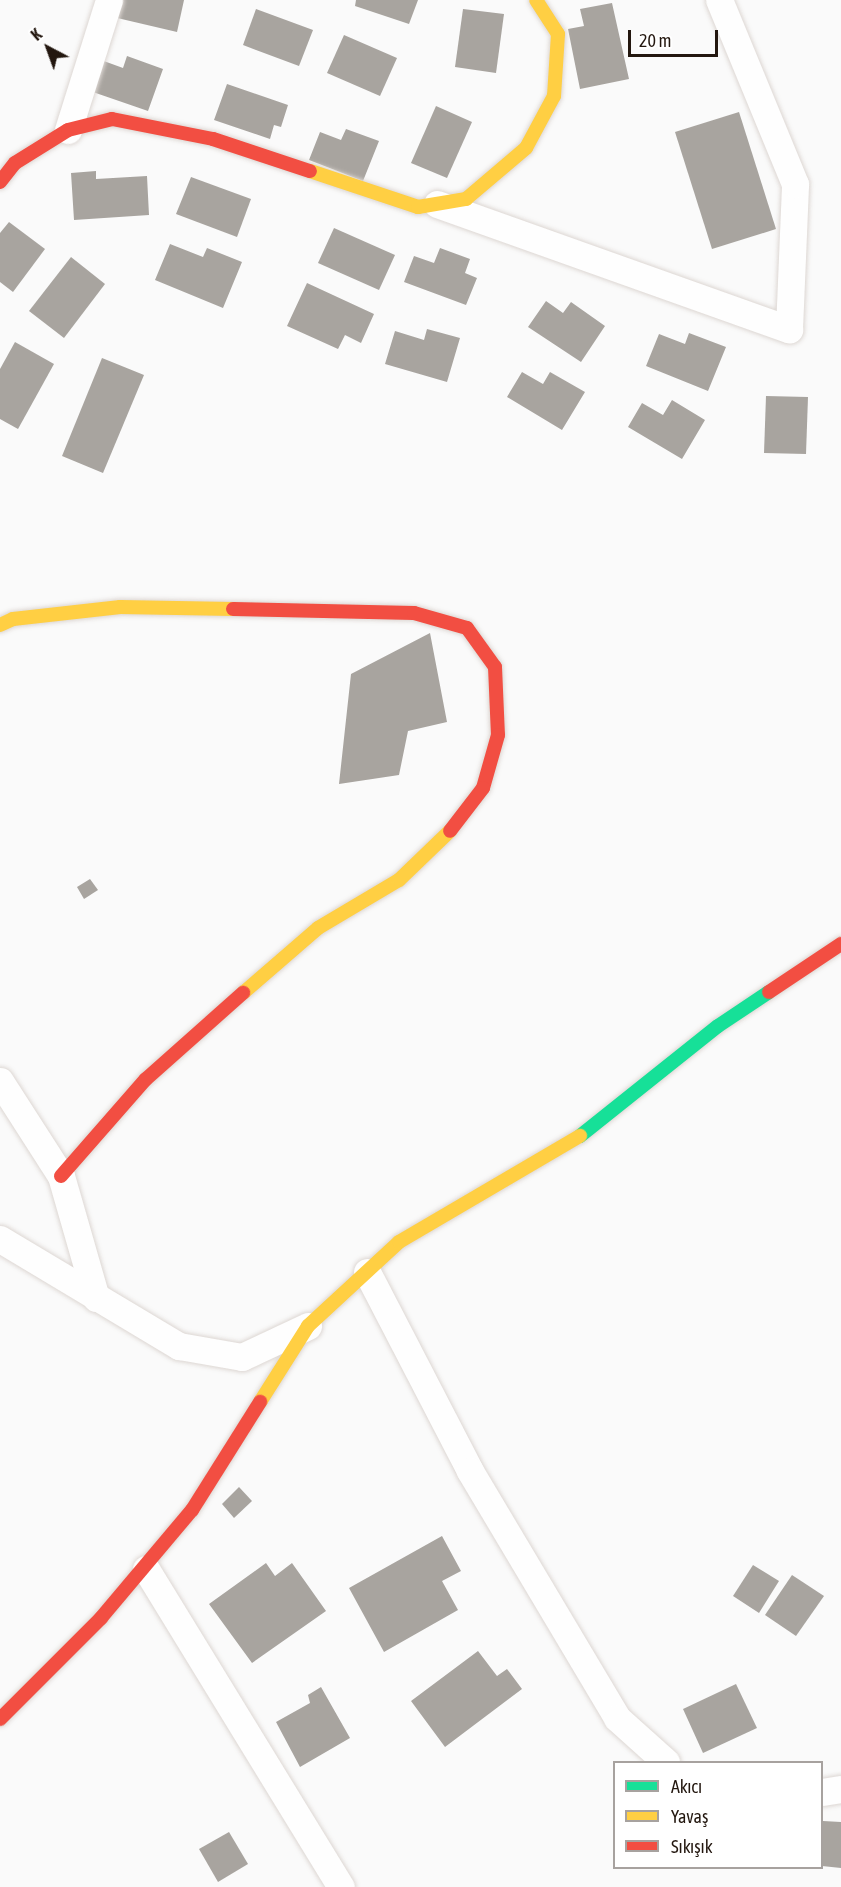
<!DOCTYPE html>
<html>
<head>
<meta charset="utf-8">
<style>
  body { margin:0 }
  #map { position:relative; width:841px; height:1887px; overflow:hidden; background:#fafafa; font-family:"Asap Condensed",sans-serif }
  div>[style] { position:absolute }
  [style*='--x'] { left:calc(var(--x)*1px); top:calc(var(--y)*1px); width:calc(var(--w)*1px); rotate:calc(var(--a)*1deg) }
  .building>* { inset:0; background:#a8a49f }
  .roads { filter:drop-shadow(0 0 2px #ddd7d3) drop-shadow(0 0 2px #ddd7d3) }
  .street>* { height:27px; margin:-13.5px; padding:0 13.5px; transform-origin:13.5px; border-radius:13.5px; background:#fefefe }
  .fast>* { height:14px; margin:-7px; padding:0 7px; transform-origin:7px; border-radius:7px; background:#16e098 }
  .slow>* { height:14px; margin:-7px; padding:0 7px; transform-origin:7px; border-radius:7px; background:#ffcf43 }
  .jam>* { height:14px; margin:-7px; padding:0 7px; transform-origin:7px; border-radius:7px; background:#f24e42 }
  span { translate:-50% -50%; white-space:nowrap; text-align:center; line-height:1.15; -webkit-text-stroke:6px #fff; paint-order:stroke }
  .legend { position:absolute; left:613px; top:1761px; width:210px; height:108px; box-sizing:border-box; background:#fff; border:2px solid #a7a29f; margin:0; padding:8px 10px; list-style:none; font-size:18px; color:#23170f }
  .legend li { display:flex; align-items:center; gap:12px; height:30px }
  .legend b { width:30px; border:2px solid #a7a29f }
  .north { position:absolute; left:18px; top:18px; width:60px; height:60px; -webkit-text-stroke:4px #fff; paint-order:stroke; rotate:319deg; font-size:16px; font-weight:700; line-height:24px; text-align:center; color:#23170f }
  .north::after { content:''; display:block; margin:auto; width:21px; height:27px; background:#23170f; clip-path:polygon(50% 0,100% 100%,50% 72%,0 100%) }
  .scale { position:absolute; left:628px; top:30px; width:90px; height:27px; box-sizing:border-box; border:3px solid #23170f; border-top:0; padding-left:8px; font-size:18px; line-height:21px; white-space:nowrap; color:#23170f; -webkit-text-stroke:4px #fff; paint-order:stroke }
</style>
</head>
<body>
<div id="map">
  <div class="building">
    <i style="clip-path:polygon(117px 0,184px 0,177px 32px,113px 17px)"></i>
    <i style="clip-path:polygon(356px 0,418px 0,409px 24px,355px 6px)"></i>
    <i style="clip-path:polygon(612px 3px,629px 79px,580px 89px,568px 29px,584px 26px,580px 9px)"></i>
    <i style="clip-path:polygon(256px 9px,313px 30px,299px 66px,243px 45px)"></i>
    <i style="clip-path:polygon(463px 9px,504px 14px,496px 73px,455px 67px)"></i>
    <i style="clip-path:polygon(344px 35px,397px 58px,380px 96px,327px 73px)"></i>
    <i style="clip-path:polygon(127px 56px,163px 69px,148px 111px,90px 91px,101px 60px,123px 68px)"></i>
    <i style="clip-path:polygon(227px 84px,288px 105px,281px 127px,274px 125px,270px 139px,214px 120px)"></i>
    <i style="clip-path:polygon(436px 106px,472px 122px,447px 178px,411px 163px)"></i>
    <i style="clip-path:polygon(739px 112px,776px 229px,712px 249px,675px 132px)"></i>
    <i style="clip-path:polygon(346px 129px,379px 141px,363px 181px,309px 160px,320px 132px,341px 140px)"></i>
    <i style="clip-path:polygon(96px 171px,96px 179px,147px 176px,149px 215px,74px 220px,71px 173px)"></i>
    <i style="clip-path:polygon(191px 177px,251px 199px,237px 237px,176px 214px)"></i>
    <i style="clip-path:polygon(9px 222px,45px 249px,13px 292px,0 282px,0 233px)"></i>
    <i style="clip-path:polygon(334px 228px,395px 255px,379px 290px,318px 263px)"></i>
    <i style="clip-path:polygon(170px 244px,203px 257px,207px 248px,242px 262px,223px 308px,155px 280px)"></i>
    <i style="clip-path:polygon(440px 248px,470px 259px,465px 273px,477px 278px,466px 305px,404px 282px,414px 256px,434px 263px)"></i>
    <i style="clip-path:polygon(71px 257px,105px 284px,64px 338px,29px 311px)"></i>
    <i style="clip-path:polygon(307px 283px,374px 314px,361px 343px,345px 335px,338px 349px,287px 326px)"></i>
    <i style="clip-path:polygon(546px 301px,563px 313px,571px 302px,605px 326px,581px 362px,528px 327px)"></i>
    <i style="clip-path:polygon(427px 329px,460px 338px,447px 382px,385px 364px,395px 331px,424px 340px)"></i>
    <i style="clip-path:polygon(689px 333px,726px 347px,708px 391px,646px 366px,659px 334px,685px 344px)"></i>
    <i style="clip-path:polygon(15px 342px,54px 364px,18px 429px,0 419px,0 369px)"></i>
    <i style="clip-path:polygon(102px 358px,144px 375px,103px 473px,62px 456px)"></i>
    <i style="clip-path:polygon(522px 372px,543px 384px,550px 372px,585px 392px,562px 430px,507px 397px)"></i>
    <i style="clip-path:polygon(766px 396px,808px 397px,806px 454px,764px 453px)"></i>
    <i style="clip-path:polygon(672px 400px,705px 420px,682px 459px,628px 427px,642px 403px,663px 415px)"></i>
    <i style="clip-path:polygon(430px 633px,447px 722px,408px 731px,399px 775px,339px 784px,351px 674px)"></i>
    <i style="clip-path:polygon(90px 879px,98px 890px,84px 899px,77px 887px)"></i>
    <i style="clip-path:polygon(239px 1487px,252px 1501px,234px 1518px,222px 1504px)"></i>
    <i style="clip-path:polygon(442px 1536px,461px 1571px,442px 1581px,458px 1610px,384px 1652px,349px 1588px)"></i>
    <i style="clip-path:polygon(266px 1563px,275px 1576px,292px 1563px,326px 1611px,252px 1663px,209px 1604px)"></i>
    <i style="clip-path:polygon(753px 1565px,779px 1581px,759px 1613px,733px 1596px)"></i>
    <i style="clip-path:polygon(792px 1575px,824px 1596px,796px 1636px,765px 1615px)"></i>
    <i style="clip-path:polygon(478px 1651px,497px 1676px,507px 1669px,522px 1689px,445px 1747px,411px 1701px)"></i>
    <i style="clip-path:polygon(736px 1684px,757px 1728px,703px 1753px,683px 1709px)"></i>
    <i style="clip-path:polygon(321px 1687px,350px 1738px,300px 1767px,276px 1722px,310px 1703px,308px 1695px)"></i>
    <i style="clip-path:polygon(823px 1821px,841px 1822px,841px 1868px,822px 1866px)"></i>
    <i style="clip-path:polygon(229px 1832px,248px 1864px,218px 1882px,199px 1849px)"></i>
  </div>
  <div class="roads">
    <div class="street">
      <i style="--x:68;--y:130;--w:136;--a:-72.5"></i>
      <i style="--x:437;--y:204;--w:374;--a:19.6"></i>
      <i style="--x:789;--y:329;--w:145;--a:-87.6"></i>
      <i style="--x:795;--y:184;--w:199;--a:-112.4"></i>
      <i style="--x:0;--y:1081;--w:113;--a:57.3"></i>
      <i style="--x:61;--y:1176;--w:127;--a:74"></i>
      <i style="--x:0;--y:1239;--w:209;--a:30.9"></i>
      <i style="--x:179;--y:1346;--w:64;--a:9.9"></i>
      <i style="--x:242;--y:1357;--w:73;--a:-25.2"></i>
      <i style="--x:367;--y:1272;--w:224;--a:62.6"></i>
      <i style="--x:470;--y:1471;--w:287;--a:59.2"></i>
      <i style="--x:617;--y:1718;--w:66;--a:41.9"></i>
      <i style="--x:146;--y:1569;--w:373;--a:58.5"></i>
      <i style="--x:822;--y:1792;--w:19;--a:-9"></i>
    </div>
    <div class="fast">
      <i style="--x:580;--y:1136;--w:176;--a:-38.6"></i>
      <i style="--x:718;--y:1026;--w:61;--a:-33.7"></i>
    </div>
    <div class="slow">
      <i style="--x:310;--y:171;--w:114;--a:18.4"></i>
      <i style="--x:418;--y:207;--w:49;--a:-9.5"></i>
      <i style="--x:466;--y:199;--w:79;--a:-40.4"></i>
      <i style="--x:526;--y:148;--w:59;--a:-61.7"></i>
      <i style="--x:554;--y:96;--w:62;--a:-86.3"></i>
      <i style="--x:558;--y:34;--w:40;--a:-122.9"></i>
      <i style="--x:0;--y:625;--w:14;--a:-25"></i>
      <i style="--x:13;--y:619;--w:108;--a:-6.4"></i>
      <i style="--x:120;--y:607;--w:113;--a:1"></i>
      <i style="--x:243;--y:993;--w:99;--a:-40.9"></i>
      <i style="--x:318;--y:928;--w:94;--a:-30.7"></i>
      <i style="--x:399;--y:880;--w:71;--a:-43.9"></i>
      <i style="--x:260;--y:1402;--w:90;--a:-57.7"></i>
      <i style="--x:308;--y:1326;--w:124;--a:-42.7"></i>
      <i style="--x:399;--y:1242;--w:210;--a:-30.4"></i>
    </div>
    <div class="jam">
      <i style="--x:0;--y:182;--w:24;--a:-52"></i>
      <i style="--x:15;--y:163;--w:62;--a:-31.9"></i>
      <i style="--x:68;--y:130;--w:45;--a:-14"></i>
      <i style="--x:112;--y:119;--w:103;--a:11.2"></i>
      <i style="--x:213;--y:139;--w:102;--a:18.3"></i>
      <i style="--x:233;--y:609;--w:181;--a:1.3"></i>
      <i style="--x:414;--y:613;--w:55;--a:15.8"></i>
      <i style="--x:467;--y:628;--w:48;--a:54.3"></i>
      <i style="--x:495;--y:667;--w:68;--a:87.5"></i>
      <i style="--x:498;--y:735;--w:55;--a:105.8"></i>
      <i style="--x:483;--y:788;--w:54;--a:127.5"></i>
      <i style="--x:769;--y:992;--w:87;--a:-33.7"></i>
      <i style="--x:61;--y:1176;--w:129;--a:-48.8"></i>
      <i style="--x:146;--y:1079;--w:130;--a:-41.6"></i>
      <i style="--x:0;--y:1719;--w:143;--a:-45"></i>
      <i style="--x:101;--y:1618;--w:141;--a:-49.9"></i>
      <i style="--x:192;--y:1510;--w:128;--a:-57.8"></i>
    </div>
  </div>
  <ul class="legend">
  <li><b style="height:8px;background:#16e098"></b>Akıcı</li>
  <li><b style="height:8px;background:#ffcf43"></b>Yavaş</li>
  <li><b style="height:8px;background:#f24e42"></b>Sıkışık</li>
  </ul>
  <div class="north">K</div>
  <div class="scale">20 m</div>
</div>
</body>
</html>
